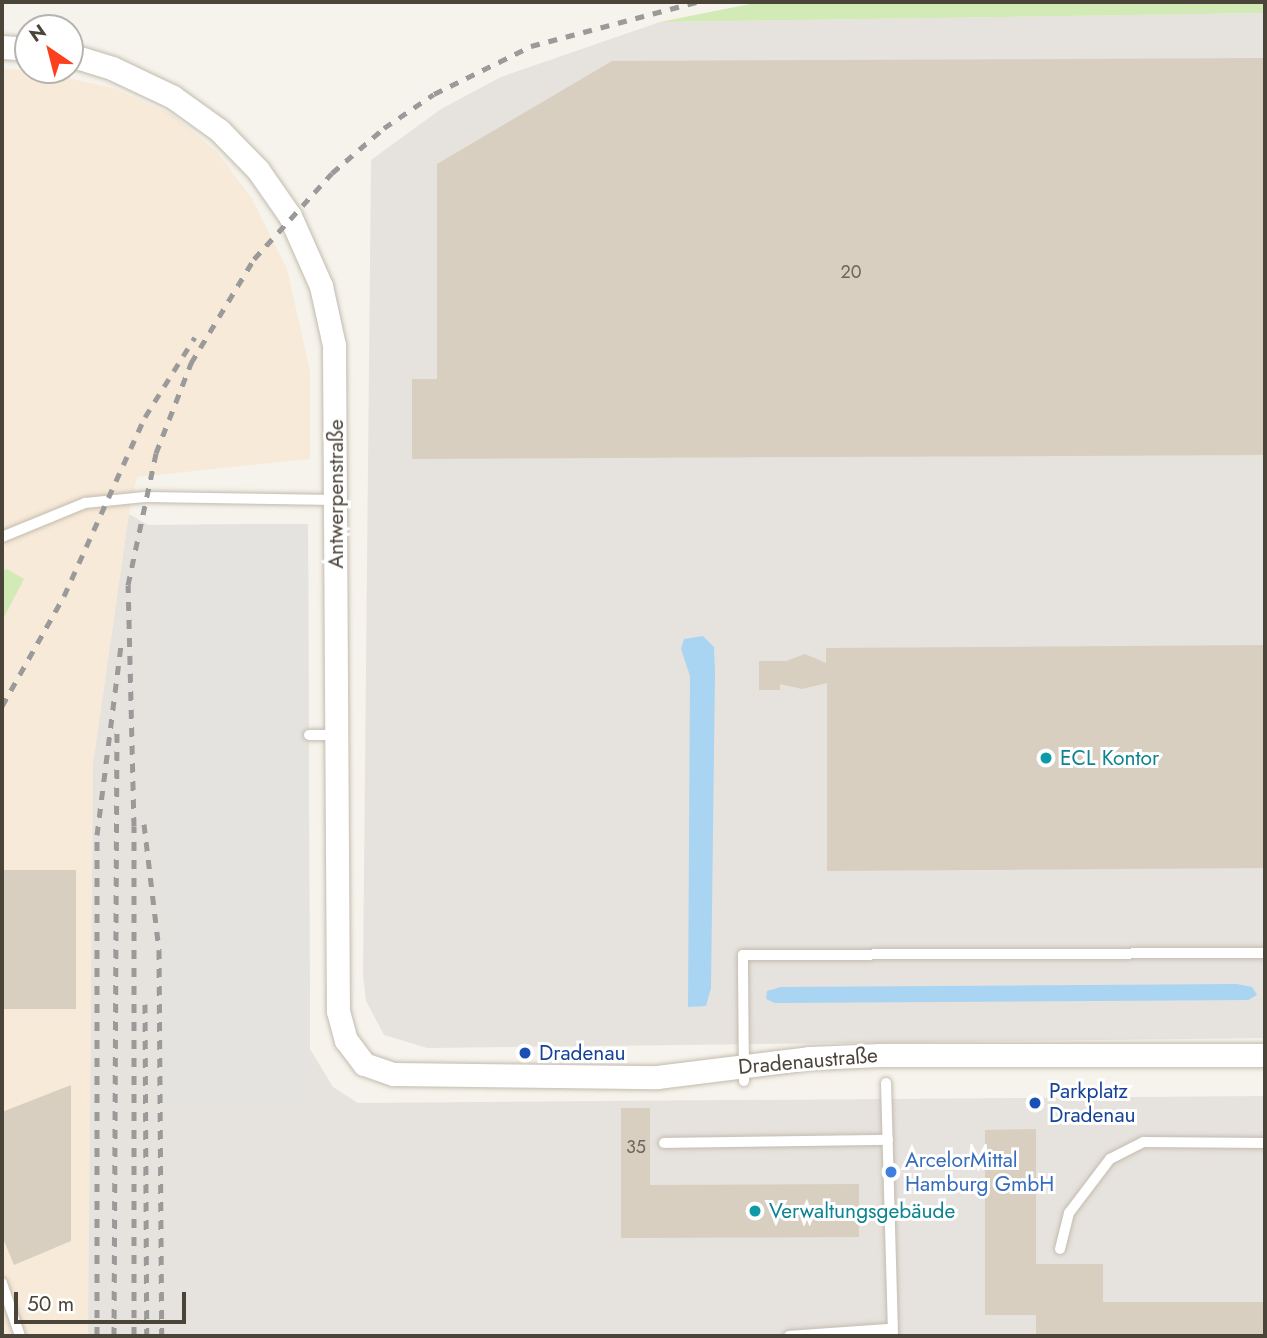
<!DOCTYPE html>
<html>
<head>
<meta charset="utf-8">
<style>
  body { margin:0 }
  #map { position:relative; width:1267px; height:1338px; overflow:hidden; background:#f6f3ec; font-family:Jost,sans-serif }
  div>[style] { position:absolute }
  [style*='--x'] { left:calc(var(--x)*1px); top:calc(var(--y)*1px); width:calc(var(--w)*1px); rotate:calc(var(--a)*1deg) }
  .commercial>* { inset:0; background:#f7ead8 }
  .industrial>* { inset:0; background:#e6e2dd }
  .green>* { inset:0; background:#d2eab5 }
  .parking>* { inset:0; background:#e5e3e0 }
  .water>* { inset:0; background:#a9d4f2 }
  .building>* { inset:0; background:#d8cfc1 }
  .roads { filter:drop-shadow(0 0 2px #c2bbae) drop-shadow(0 0 2px #c2bbae) }
  .lane>* { height:10px; margin:-5px; padding:0 5px; transform-origin:5px; border-radius:5px; background:#fff }
  .street>* { height:23px; margin:-11.5px; padding:0 11.5px; transform-origin:11.5px; border-radius:11.5px; background:#fff }
  .rail>* { height:5px; margin-top:-2.5px; transform-origin:0; background:repeating-linear-gradient(90deg,#9a9a9a 0 9px,transparent 0 18px) }
  .dots>* { width:19px; height:19px; translate:-50% -50%; box-sizing:border-box; border:4px solid #fff; border-radius:50% }
  span { translate:-50% -50%; white-space:nowrap; text-align:center; line-height:1.15; -webkit-text-stroke:6px #fff; paint-order:stroke }
  .number-label { font-size:18px; color:#6e675b }
  .number-label span { -webkit-text-stroke-width:0 }
  .street-label { font-size:21px; color:#4b4439 }
  .culture-label { font-size:21px; color:#0d838f }
  .left { translate:0 -50%; text-align:left }
  .transit-label { font-size:21px; color:#164399 }
  .shop-label { font-size:21px; color:#366cbe }
  .frame { position:absolute; inset:0; border:4px solid #4b4439; pointer-events:none }
  .north { position:absolute; left:14px; top:14px; width:70px; height:70px; box-sizing:border-box; background:#fff; border:2px solid #b7b4b0; border-radius:50%; rotate:325deg; font-size:19px; font-weight:700; line-height:28px; text-align:center; color:#4b4439 }
  .north::after { content:''; display:block; margin:auto; width:24px; height:32px; background:#fc3f1d; clip-path:polygon(50% 0,100% 100%,50% 72%,0 100%) }
  .scale { position:absolute; left:14px; top:1292px; width:172px; height:32px; box-sizing:border-box; border:4px solid #4b4439; border-top:0; padding-left:9px; font-size:21px; line-height:24px; white-space:nowrap; color:#4b4439; -webkit-text-stroke:5px #fff; paint-order:stroke }
</style>
</head>
<body>
<div id="map">
  <div class="commercial">
    <i style="clip-path:polygon(2px 69px,30px 70px,113px 88px,173px 115px,217px 152px,252px 199px,287px 269px,310px 371px,310px 459px,137px 477px,129px 514px,93px 764px,88px 1336px,2px 1336px)"></i>
  </div>
  <div class="industrial">
    <i style="clip-path:polygon(1265px 13px,1265px 1038px,427px 1048px,384px 1035px,366px 1001px,363px 975px,371px 160px,441px 109px,501px 77px,660px 22px)"></i>
    <i style="clip-path:polygon(129px 514px,148px 525px,308px 524px,310px 1049px,333px 1087px,358px 1103px,1265px 1096px,1265px 1336px,88px 1336px,93px 764px)"></i>
  </div>
  <div class="green">
    <i style="clip-path:polygon(760px 2px,1265px 2px,1265px 13px,660px 22px)"></i>
    <i style="clip-path:polygon(7px 569px,24px 579px,2px 621px,2px 571px)"></i>
  </div>
  <div class="parking">
    <i style="clip-path:polygon(308px 524px,310px 1107px,164px 1108px,162px 525px)"></i>
  </div>
  <div class="water">
    <i style="clip-path:polygon(703px 636px,714px 647px,715px 672px,711px 988px,706px 1006px,688px 1007px,690px 676px,681px 649px,684px 639px)"></i>
    <i style="clip-path:polygon(1237px 984px,1252px 987px,1257px 995px,1248px 1000px,775px 1003px,766px 999px,767px 991px,781px 987px)"></i>
  </div>
  <div class="building">
    <i style="clip-path:polygon(1265px 58px,1265px 455px,412px 459px,412px 379px,437px 379px,437px 164px,612px 61px)"></i>
    <i style="clip-path:polygon(1265px 645px,1265px 868px,827px 871px,827px 683px,802px 689px,780px 684px,780px 690px,759px 690px,759px 661px,786px 661px,805px 654px,826px 663px,826px 648px)"></i>
    <i style="clip-path:polygon(2px 870px,76px 870px,76px 1009px,2px 1009px)"></i>
    <i style="clip-path:polygon(71px 1085px,71px 1241px,14px 1265px,2px 1236px,2px 1112px)"></i>
    <i style="clip-path:polygon(621px 1108px,650px 1108px,650px 1185px,859px 1184px,859px 1237px,621px 1238px)"></i>
    <i style="clip-path:polygon(1036px 1129px,1036px 1264px,1103px 1264px,1103px 1302px,1265px 1302px,1265px 1336px,1036px 1336px,1036px 1315px,985px 1315px,985px 1130px)"></i>
  </div>
  <div class="roads">
    <div class="lane">
      <i style="--x:2;--y:537;--w:90;--a:-22.3"></i>
      <i style="--x:85;--y:503;--w:60;--a:-5.7"></i>
      <i style="--x:145;--y:497;--w:191;--a:0.9"></i>
      <i style="--x:309;--y:735;--w:28;--a:0"></i>
      <i style="--x:744;--y:1081;--w:126;--a:-90.5"></i>
      <i style="--x:743;--y:955;--w:522;--a:-0.22"></i>
      <i style="--x:886;--y:1083;--w:253;--a:88.4"></i>
      <i style="--x:664;--y:1143;--w:224;--a:-0.8"></i>
      <i style="--x:1060;--y:1249;--w:37;--a:-76"></i>
      <i style="--x:1069;--y:1213;--w:68;--a:-52.8"></i>
      <i style="--x:1110;--y:1159;--w:38;--a:-27"></i>
      <i style="--x:1144;--y:1142;--w:121;--a:0.5"></i>
      <i style="--x:2;--y:1283;--w:56;--a:71.2"></i>
      <i style="--x:789;--y:1336;--w:101;--a:-4"></i>
    </div>
    <div class="street">
      <i style="--x:2;--y:47;--w:26;--a:4"></i>
      <i style="--x:70;--y:55;--w:44;--a:17.2"></i>
      <i style="--x:112;--y:68;--w:68;--a:25.4"></i>
      <i style="--x:173;--y:97;--w:57;--a:35.7"></i>
      <i style="--x:219;--y:130;--w:56;--a:45.7"></i>
      <i style="--x:258;--y:170;--w:56;--a:55.2"></i>
      <i style="--x:290;--y:216;--w:77;--a:66.1"></i>
      <i style="--x:321;--y:286;--w:60;--a:77.6"></i>
      <i style="--x:334;--y:345;--w:666;--a:89.66"></i>
      <i style="--x:338;--y:1011;--w:30;--a:75"></i>
      <i style="--x:346;--y:1040;--w:30;--a:53"></i>
      <i style="--x:364;--y:1064;--w:31;--a:19"></i>
      <i style="--x:393;--y:1074;--w:264;--a:0.7"></i>
      <i style="--x:657;--y:1077;--w:153;--a:-7.1"></i>
      <i style="--x:809;--y:1058;--w:71;--a:-2.4"></i>
      <i style="--x:880;--y:1055;--w:385;--a:0"></i>
    </div>
  </div>
  <div class="rail">
    <i style="--x:2;--y:706;--w:126;--a:-60.6"></i>
    <i style="--x:64;--y:596;--w:196;--a:-65.7"></i>
    <i style="--x:145;--y:417;--w:94;--a:-58"></i>
    <i style="--x:144;--y:824;--w:127;--a:83.2"></i>
    <i style="--x:159;--y:950;--w:386;--a:89.6"></i>
    <i style="--x:145;--y:1004;--w:332;--a:89.7"></i>
    <i style="--x:97;--y:1336;--w:501;--a:-90"></i>
    <i style="--x:97;--y:835;--w:193;--a:-82.8"></i>
    <i style="--x:114;--y:1336;--w:605;--a:-89.72"></i>
    <i style="--x:134;--y:1336;--w:510;--a:-90"></i>
    <i style="--x:134;--y:826;--w:241;--a:-91.4"></i>
    <i style="--x:128;--y:585;--w:135;--a:-78"></i>
    <i style="--x:156;--y:453;--w:97;--a:-68.7"></i>
    <i style="--x:191;--y:363;--w:122;--a:-58.8"></i>
    <i style="--x:254;--y:259;--w:116;--a:-47.8"></i>
    <i style="--x:332;--y:173;--w:69;--a:-40.9"></i>
    <i style="--x:384;--y:128;--w:60;--a:-34.2"></i>
    <i style="--x:434;--y:94;--w:108;--a:-26.3"></i>
    <i style="--x:531;--y:46;--w:171;--a:-14.9"></i>
  </div>
  <div class="dots">
    <i style="left:1046px;top:758px;background:#0f9aa8"></i>
    <i style="left:525px;top:1053px;background:#1a4fb4"></i>
    <i style="left:1035px;top:1103px;background:#1a4fb4"></i>
    <i style="left:891px;top:1172px;background:#3f7fe0"></i>
    <i style="left:755px;top:1211px;background:#0f9aa8"></i>
  </div>
  <div class="number-label">
    <span style="left:851px;top:272px">20</span>
    <span style="left:636px;top:1147px">35</span>
  </div>
  <div class="street-label">
    <span style="left:336px;top:494px;rotate:-90deg">Antwerpenstraße</span>
    <span style="left:808px;top:1061px;rotate:-5deg">Dradenaustraße</span>
  </div>
  <div class="culture-label">
    <span class="left" style="left:1060px;top:758px">ECL Kontor</span>
    <span class="left" style="left:769px;top:1211px">Verwaltungsgebäude</span>
  </div>
  <div class="transit-label">
    <span class="left" style="left:539px;top:1053px">Dradenau</span>
    <span class="left" style="left:1049px;top:1103px">Parkplatz<br>Dradenau</span>
  </div>
  <div class="shop-label">
    <span class="left" style="left:905px;top:1172px">ArcelorMittal<br>Hamburg GmbH</span>
  </div>
  <div class="frame"></div>
  <div class="north">N</div>
  <div class="scale">50 m</div>
</div>
</body>
</html>
